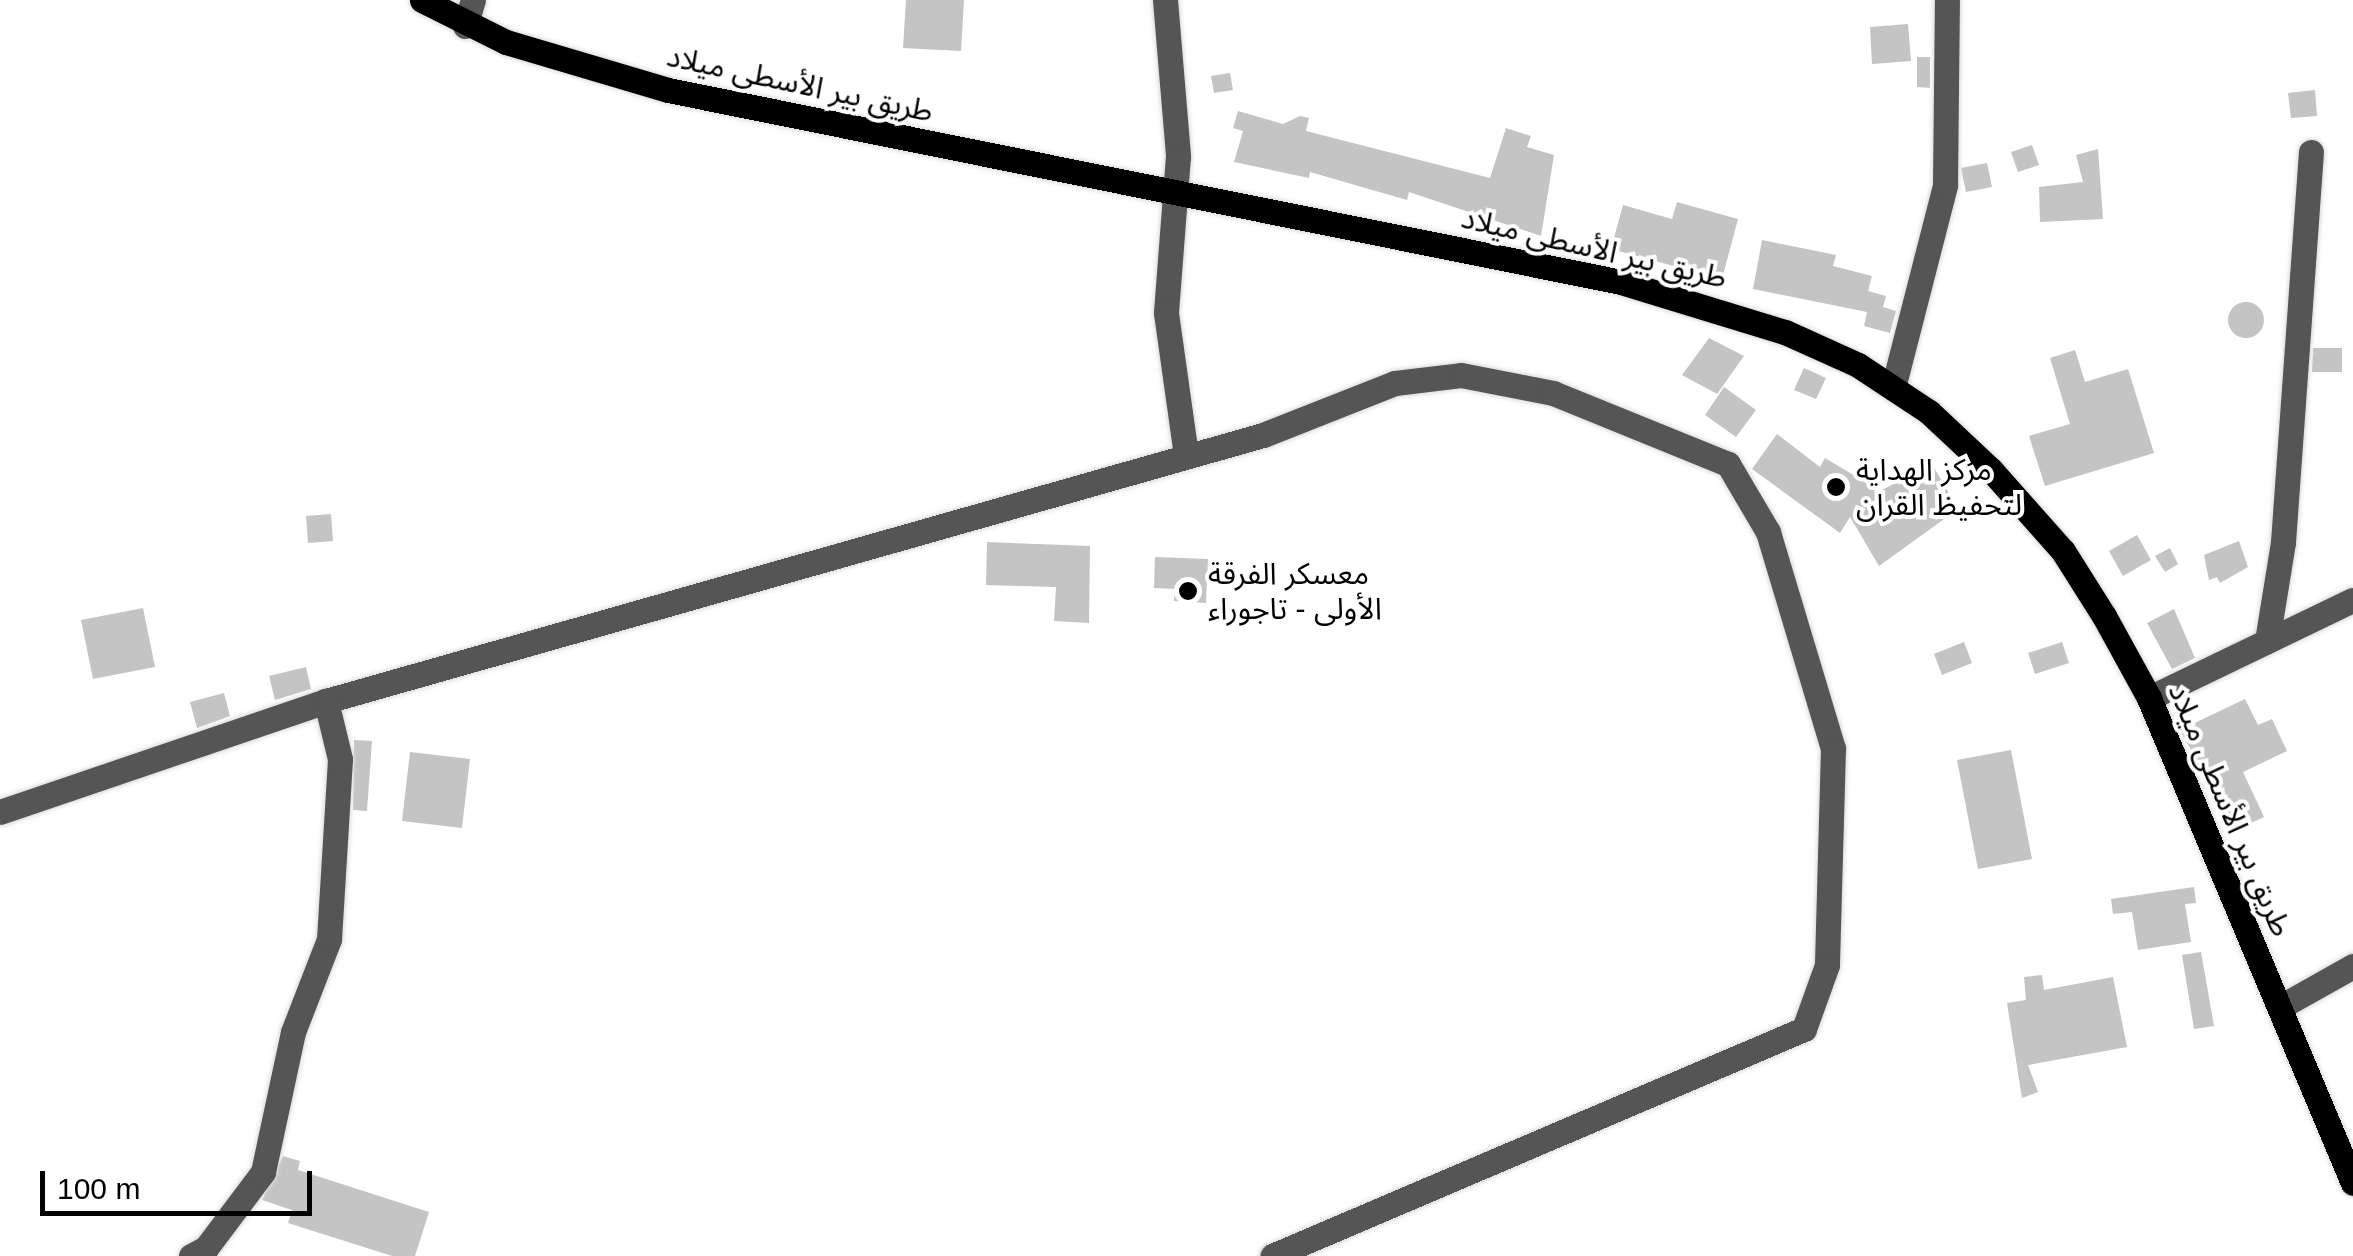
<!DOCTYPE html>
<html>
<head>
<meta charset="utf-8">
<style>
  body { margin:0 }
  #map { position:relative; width:2353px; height:1256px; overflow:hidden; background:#fff; font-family:Helvetica,"Noto Sans Arabic",sans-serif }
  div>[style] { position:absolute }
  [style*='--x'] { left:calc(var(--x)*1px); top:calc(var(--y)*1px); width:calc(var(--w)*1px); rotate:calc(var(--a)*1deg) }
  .building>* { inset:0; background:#c4c4c4 }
  .round { border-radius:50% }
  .roads { filter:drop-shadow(0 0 2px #dbdbdb) drop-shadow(0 0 2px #dbdbdb) }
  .minor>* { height:25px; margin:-12.5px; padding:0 12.5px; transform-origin:12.5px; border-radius:12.5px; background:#555 }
  .major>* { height:25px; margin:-12.5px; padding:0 12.5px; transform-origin:12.5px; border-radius:12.5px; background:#000 }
  .dots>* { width:28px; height:28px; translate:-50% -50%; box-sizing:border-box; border:5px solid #fff; border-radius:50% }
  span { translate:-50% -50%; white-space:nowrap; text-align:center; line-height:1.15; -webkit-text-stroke:8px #fff; paint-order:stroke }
  .street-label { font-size:30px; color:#000 }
  .poi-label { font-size:30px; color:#000 }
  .left { translate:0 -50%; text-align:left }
  .scale { position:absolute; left:40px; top:1171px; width:272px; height:45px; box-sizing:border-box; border:5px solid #000; border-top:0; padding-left:12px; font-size:30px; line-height:35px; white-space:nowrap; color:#000; -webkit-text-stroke:8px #fff; paint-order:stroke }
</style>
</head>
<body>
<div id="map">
  <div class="building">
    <i style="clip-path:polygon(906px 0,964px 0,961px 51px,903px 48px)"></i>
    <i style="clip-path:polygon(1908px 24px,1911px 61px,1872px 64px,1870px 27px)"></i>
    <i style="clip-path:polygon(1917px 57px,1930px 57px,1930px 88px,1917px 87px)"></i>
    <i style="clip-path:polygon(1230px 73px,1233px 90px,1214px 93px,1211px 76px)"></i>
    <i style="clip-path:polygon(2315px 90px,2317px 116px,2291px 118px,2288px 93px)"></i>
    <i style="clip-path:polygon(1238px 111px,1283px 124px,1300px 116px,1309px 118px,1306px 131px,1490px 178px,1506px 128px,1531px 136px,1527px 147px,1554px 155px,1541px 236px,1409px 192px,1407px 200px,1310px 172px,1309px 178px,1234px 162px,1243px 131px,1233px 128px)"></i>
    <i style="clip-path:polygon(2032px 145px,2039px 165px,2018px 172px,2011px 152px)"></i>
    <i style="clip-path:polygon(2098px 149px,2103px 219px,2040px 222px,2039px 187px,2083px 182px,2076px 155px)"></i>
    <i style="clip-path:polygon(1987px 163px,1992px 187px,1966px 192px,1961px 168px)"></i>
    <i style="clip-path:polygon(1677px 202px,1738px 219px,1722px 279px,1611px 249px,1623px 205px,1672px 219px)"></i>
    <i style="clip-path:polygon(1762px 240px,1836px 255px,1833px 266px,1872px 276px,1868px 291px,1886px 296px,1883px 307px,1896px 311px,1890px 333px,1864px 326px,1867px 312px,1753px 289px)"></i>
    <i class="round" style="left:2228px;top:302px;width:36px;height:36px"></i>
    <i style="clip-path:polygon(1709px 338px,1744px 356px,1717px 394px,1682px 375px)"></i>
    <i style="clip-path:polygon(2313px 348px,2342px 348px,2342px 372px,2312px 372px)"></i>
    <i style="clip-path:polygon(2075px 350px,2085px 382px,2128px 369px,2154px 453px,2045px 486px,2029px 436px,2070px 424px,2050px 358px)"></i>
    <i style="clip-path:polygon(1804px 368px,1826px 378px,1816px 399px,1794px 390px)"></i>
    <i style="clip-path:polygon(1724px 387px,1756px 410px,1736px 437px,1705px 415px)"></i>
    <i style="clip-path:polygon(1777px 434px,1820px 467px,1825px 458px,1880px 491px,1932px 464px,1958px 509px,1879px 566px,1850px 517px,1840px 533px,1752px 469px)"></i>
    <i style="clip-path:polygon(331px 514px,333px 541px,308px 543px,306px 516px)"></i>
    <i style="clip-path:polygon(2137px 535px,2151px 560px,2123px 576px,2109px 551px)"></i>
    <i style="clip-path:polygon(2239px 541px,2248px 567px,2220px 583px,2217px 577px,2209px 580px,2204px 555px)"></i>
    <i style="clip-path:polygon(987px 542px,1090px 546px,1089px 623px,1054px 621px,1056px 587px,986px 585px)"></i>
    <i style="clip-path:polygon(2170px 548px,2178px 564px,2165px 572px,2155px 556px)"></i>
    <i style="clip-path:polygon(1155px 557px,1208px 559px,1206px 603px,1174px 601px,1175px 589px,1154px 588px)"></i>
    <i style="clip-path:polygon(143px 608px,155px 667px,93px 679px,81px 620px)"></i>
    <i style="clip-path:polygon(2174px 609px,2195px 658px,2172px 669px,2147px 623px)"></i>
    <i style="clip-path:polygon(1964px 642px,1972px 663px,1942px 675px,1934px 654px)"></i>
    <i style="clip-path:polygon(2062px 642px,2069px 663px,2035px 674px,2028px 653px)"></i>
    <i style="clip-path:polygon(306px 667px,311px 689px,275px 700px,269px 676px)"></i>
    <i style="clip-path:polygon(224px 693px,230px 716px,197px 728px,190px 702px)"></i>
    <i style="clip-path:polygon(2245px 699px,2258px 725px,2272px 719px,2287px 751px,2243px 772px,2264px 817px,2251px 823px,2247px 814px,2230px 821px,2180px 730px)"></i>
    <i style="clip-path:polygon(354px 740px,372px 741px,367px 811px,353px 810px)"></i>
    <i style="clip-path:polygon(2011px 750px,2032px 859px,1978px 869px,1957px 760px)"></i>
    <i style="clip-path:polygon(410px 752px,470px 759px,462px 828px,402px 821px)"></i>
    <i style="clip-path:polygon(2194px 887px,2196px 903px,2185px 904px,2191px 942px,2138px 950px,2132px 912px,2113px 914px,2111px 899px)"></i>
    <i style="clip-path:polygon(2201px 952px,2214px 1026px,2194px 1029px,2182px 955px)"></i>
    <i style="clip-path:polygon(2042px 975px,2044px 990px,2113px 977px,2127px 1047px,2028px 1065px,2038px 1092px,2022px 1098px,2007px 1003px,2026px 1000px,2024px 977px)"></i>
    <i style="clip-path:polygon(283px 1156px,300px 1161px,298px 1170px,429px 1212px,415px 1256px,392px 1256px,288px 1223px,292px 1210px,262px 1200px)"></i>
  </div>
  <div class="roads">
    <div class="minor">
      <i style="--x:1165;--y:0;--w:157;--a:85.2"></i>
      <i style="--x:1178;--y:156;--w:157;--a:94.4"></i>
      <i style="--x:1166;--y:313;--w:144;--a:82"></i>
      <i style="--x:465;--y:26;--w:27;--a:-73"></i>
      <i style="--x:1893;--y:388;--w:210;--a:-75.6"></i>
      <i style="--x:1945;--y:185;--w:185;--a:-89.4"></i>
      <i style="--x:2267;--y:641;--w:100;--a:-80.8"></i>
      <i style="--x:2283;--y:542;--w:391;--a:-85.9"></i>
      <i style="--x:2149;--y:698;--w:226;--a:-25.7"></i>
      <i style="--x:0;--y:812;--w:344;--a:-18.8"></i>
      <i style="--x:326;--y:701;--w:974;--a:-15.85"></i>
      <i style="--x:1263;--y:435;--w:142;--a:-21.5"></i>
      <i style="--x:1395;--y:383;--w:66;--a:-6.9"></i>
      <i style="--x:1461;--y:375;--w:94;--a:11.1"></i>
      <i style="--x:1553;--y:393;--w:189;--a:22.1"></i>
      <i style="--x:1728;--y:464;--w:79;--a:59.5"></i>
      <i style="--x:1768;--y:532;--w:226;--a:73.3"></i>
      <i style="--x:1833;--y:748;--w:217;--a:91.6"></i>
      <i style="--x:1827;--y:965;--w:68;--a:109.8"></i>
      <i style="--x:1804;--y:1029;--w:578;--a:156.89"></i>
      <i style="--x:2280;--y:1007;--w:84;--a:-29.3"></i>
      <i style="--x:191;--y:1256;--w:17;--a:-28"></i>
      <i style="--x:206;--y:1248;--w:95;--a:-53.1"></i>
      <i style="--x:263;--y:1172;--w:143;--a:-77.9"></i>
      <i style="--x:293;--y:1032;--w:100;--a:-68.8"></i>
      <i style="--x:329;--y:939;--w:180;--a:-86.5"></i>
      <i style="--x:340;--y:759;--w:60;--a:-103.6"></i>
    </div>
    <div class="major">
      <i style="--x:422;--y:0;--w:94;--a:26.6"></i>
      <i style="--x:506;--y:42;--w:169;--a:16.5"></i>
      <i style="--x:668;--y:90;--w:972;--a:11.39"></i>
      <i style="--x:1621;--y:282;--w:171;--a:17"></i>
      <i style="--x:1785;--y:332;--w:80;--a:24.3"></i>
      <i style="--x:1858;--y:365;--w:85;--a:33.5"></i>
      <i style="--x:1929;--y:412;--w:85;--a:43.1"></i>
      <i style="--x:1991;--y:470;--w:108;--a:48.4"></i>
      <i style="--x:2063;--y:551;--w:77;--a:57.8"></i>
      <i style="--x:2104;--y:616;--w:94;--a:61.2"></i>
      <i style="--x:2149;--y:698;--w:526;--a:67.19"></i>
    </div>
  </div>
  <div class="dots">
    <i style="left:1836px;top:487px;background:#000"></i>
    <i style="left:1188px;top:591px;background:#000"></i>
  </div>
  <div class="street-label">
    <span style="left:800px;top:84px;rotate:12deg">طريق بير الأسطى ميلاد</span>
    <span style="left:1594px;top:248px;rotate:13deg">طريق بير الأسطى ميلاد</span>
    <span style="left:2230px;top:810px;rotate:67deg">طريق بير الأسطى ميلاد</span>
  </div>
  <div class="poi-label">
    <span class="left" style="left:1856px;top:487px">مركز الهداية<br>لتحفيظ القران</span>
    <span class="left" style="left:1208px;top:591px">معسكر الفرقة<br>الأولى - تاجوراء</span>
  </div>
  <div class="scale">100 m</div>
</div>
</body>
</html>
